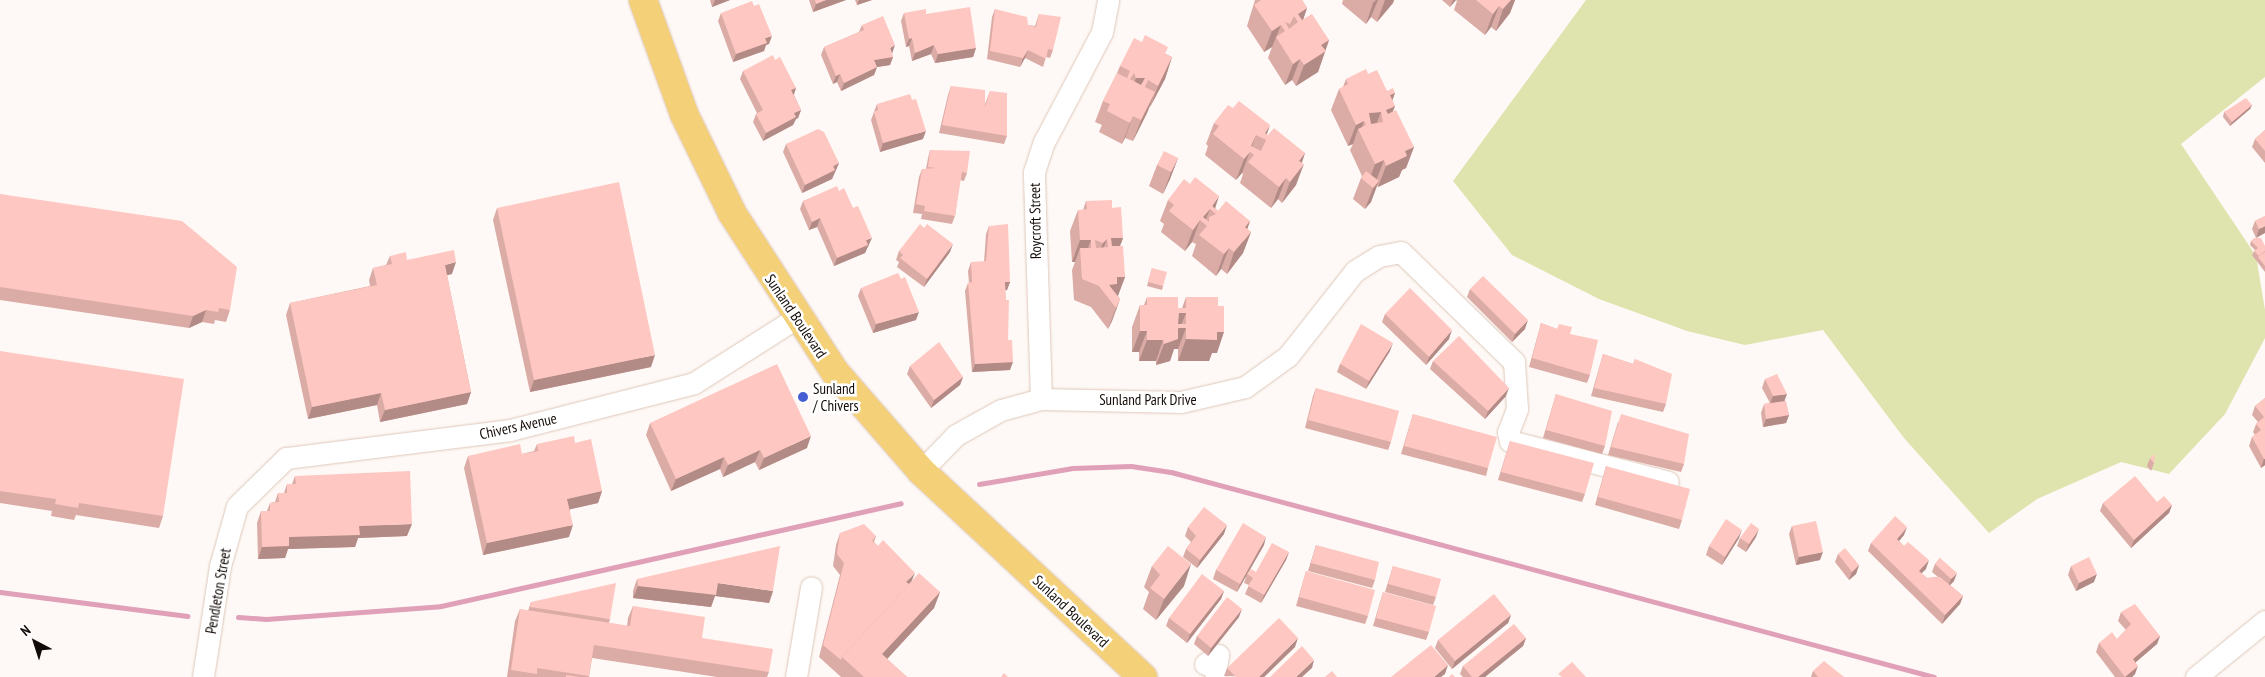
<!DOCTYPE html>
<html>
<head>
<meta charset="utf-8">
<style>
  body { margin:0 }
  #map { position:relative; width:2265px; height:677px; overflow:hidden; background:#fef9f6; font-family:"PT Sans Narrow",sans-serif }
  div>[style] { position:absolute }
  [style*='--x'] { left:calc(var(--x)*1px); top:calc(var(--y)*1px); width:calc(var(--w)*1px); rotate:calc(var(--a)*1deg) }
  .green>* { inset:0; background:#dfe3ad }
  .stream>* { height:5px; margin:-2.5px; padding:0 2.5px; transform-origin:2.5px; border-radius:2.5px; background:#e0a0b7 }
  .roads { filter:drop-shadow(0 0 1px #dec7b9) drop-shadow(0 0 1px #dec7b9) }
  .minor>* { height:21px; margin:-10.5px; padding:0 10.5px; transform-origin:10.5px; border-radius:10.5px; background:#fff }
  .primary>* { height:28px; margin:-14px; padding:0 14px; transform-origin:14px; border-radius:14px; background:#f4d079 }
  .wall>* { inset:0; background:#dbaba6 }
  .shaded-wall>* { inset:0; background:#b28b87 }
  .building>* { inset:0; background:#ffc7c1 }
  .dots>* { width:14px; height:14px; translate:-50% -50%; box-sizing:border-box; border:2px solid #fff; border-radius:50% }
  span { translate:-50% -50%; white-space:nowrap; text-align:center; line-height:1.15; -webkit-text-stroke:5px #fff; paint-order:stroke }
  .street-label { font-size:15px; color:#120a06 }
  .poi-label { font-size:15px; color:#120a06 }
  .left { translate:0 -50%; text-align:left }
  .north { position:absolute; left:10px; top:617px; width:50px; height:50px; -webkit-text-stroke:4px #fff; paint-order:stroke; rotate:320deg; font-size:14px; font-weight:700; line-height:20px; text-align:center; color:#120a06 }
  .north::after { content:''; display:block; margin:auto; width:18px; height:22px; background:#120a06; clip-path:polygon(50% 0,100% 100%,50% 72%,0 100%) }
</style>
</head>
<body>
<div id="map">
  <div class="green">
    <i style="clip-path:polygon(1586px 0,2265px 0,2265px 77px,2181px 144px,2256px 256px,2265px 310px,2265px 338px,2225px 414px,2169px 474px,2121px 462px,2037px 499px,1989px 533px,1904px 438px,1823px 330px,1745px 345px,1687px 331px,1599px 299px,1512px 255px,1453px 181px)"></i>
  </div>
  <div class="stream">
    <i style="--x:979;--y:484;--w:95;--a:-9.7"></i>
    <i style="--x:1073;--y:468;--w:58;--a:-2"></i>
    <i style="--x:1131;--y:466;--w:40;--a:8.5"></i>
    <i style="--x:1171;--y:472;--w:790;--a:15.04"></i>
    <i style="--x:0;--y:592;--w:189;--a:7.3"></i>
    <i style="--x:238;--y:617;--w:28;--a:4"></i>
    <i style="--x:266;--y:619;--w:175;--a:-4.2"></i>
    <i style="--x:441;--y:606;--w:471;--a:-12.6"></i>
  </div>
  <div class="roads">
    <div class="minor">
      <i style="--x:1041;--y:399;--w:227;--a:-91.8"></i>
      <i style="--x:1034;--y:172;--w:32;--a:-72"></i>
      <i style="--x:1044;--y:142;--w:124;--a:-62.2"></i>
      <i style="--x:1102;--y:32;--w:33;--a:-79"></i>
      <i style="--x:921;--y:471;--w:50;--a:-45.8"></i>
      <i style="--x:956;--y:435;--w:51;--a:-29.1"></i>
      <i style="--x:1001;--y:410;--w:41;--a:-15.4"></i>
      <i style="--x:1041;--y:399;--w:140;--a:1.2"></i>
      <i style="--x:1181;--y:402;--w:66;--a:-13.2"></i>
      <i style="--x:1245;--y:387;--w:53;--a:-35.8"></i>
      <i style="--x:1288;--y:356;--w:108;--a:-51.8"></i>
      <i style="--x:1355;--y:271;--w:28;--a:-32"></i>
      <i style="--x:1379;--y:256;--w:22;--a:-10"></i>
      <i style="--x:1401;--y:252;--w:158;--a:44.2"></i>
      <i style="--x:1514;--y:362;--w:47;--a:86.3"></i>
      <i style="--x:1517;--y:409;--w:25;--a:111"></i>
      <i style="--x:1508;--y:432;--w:9;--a:77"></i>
      <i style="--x:1510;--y:441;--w:163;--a:14.5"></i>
      <i style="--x:1205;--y:664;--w:16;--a:-35"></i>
      <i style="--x:1218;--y:655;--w:18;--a:99"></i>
      <i style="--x:203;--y:677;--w:112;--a:-81.3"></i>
      <i style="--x:220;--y:566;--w:62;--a:-74.2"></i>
      <i style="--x:237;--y:506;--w:69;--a:-44.4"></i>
      <i style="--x:286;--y:458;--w:226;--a:-7.1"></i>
      <i style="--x:510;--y:430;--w:190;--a:-14.3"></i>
      <i style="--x:694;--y:383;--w:121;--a:-32.5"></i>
      <i style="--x:796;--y:677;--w:91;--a:-80.5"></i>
      <i style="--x:2196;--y:677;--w:89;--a:-39.1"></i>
    </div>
    <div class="primary">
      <i style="--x:643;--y:0;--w:121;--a:70.2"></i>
      <i style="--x:684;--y:114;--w:110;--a:64.1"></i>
      <i style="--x:732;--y:213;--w:189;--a:57.1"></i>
      <i style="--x:835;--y:372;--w:131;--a:49"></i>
      <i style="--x:921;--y:471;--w:303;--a:42.9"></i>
    </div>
  </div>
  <div class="wall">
    <i style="clip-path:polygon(710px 0,730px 0,712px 7px)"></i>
    <i style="clip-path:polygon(809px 0,846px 0,813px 12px)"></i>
    <i style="clip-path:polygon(855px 0,872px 0,857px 5px)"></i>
    <i style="clip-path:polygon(1255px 0,1302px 0,1307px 8px,1303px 20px,1329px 40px,1318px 72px,1296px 86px,1292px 80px,1285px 85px,1268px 58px,1272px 47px,1264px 52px,1247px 26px)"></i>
    <i style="clip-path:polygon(1343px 0,1394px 0,1393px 3px,1377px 22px,1371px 17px,1366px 24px,1342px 4px)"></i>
    <i style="clip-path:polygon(1442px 0,1456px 0,1450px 7px)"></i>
    <i style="clip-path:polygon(1456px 0,1515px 0,1510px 13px,1496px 31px,1491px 27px,1485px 35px,1454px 10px,1457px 1px)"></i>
    <i style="clip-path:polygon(995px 9px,1028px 25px,1035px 26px,1039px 14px,1053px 50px,1050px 58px,1046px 57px,1043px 67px,1025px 58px,1020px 67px,987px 59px,992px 17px)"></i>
    <i style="clip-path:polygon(721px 13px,769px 44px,766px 45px,764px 51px,733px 62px,718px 21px)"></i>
    <i style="clip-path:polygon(904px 13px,926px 14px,976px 48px,973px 57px,935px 63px,931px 54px,912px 61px,909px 46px,906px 47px,901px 21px)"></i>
    <i style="clip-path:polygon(862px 25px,892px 54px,893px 57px,890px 65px,877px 67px,874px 75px,841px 91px,837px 82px,833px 84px,821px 55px,824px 47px,859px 32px)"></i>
    <i style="clip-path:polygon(1166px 54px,1172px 57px,1165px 79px,1150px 107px,1150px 106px,1147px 113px,1133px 141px,1125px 138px,1122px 144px,1099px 132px,1102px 125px,1095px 122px,1103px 101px,1117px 73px,1120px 66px)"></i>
    <i style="clip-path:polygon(775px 60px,796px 88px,794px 95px,801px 110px,798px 118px,796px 119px,793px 125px,763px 141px,753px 122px,756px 114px,757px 113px,740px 79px,743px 71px)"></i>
    <i style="clip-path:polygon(1368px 74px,1387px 91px,1395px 93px,1392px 101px,1395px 106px,1392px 112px,1414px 147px,1406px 168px,1402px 170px,1399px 177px,1378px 187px,1377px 184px,1371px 202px,1365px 209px,1353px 199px,1361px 178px,1362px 176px,1350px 150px,1353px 144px,1348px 146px,1331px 110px,1339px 89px,1343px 87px,1346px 79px)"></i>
    <i style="clip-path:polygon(951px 86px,985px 104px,990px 91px,1007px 136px,1004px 144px,939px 133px,948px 95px)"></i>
    <i style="clip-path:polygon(877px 104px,923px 139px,880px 152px,871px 120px)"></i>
    <i style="clip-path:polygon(2252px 105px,2250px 109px,2230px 126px,2223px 117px,2224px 112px)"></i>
    <i style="clip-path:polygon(1214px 123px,1267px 135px,1305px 153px,1302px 163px,1296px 185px,1282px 203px,1278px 199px,1271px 208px,1240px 183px,1243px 174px,1242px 173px,1236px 180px,1205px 155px,1208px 146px,1206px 144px)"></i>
    <i style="clip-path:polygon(2265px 130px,2265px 163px,2252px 147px,2255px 139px)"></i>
    <i style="clip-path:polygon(786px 144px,839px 163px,832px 179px,802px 193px,783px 152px)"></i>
    <i style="clip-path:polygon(930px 150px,967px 173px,964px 181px,960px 180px,955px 216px,952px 224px,921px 219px,922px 214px,913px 213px,919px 177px,922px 169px,926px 169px,928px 158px)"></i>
    <i style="clip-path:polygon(1178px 158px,1170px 179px,1163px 194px,1149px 186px,1157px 165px)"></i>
    <i style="clip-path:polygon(839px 191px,853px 208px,869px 246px,868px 246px,865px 253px,834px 266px,817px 227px,809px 230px,800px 209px,803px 201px)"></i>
    <i style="clip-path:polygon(0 194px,230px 310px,226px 322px,215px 320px,214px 324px,202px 322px,189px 328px,0 300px)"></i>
    <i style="clip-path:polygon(1168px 200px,1215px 208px,1218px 211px,1250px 221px,1247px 229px,1251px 232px,1243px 253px,1227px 274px,1221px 269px,1216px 276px,1192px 256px,1196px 244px,1192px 242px,1185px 251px,1161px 232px,1164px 224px,1160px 221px)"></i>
    <i style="clip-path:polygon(1086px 201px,1112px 208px,1123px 238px,1120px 246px,1125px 277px,1118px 296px,1120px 299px,1112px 321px,1108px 329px,1091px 307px,1074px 300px,1072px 270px,1075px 262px,1072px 262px,1070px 231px,1078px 210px,1083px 210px)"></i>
    <i style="clip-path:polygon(497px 208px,651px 367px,530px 392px,493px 220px)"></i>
    <i style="clip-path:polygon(2265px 216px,2256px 238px,2252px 229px,2255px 221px)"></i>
    <i style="clip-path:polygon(989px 226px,1010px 282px,1007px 290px,1005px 290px,1010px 370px,972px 372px,965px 291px,968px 283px,969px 283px,968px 271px,971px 262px,984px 262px,986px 234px)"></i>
    <i style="clip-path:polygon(924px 228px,950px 252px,924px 287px,897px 267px,899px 262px,896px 260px,899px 251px)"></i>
    <i style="clip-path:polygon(2251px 241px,2265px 246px,2265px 272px,2252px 255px,2255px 250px,2250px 245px)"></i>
    <i style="clip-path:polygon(390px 256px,407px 260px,452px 274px,447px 275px,471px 392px,467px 404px,380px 422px,377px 405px,308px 419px,286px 315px,290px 303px,370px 286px,369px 280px,373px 268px,386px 265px)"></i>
    <i style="clip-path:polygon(1152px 268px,1163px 286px,1162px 290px,1147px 286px)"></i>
    <i style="clip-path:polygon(861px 288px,916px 320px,873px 333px,858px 296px)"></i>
    <i style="clip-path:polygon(1470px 289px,1525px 329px,1512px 342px,1467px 297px)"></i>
    <i style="clip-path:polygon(1147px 297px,1178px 308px,1182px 308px,1186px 297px,1217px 353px,1212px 353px,1209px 361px,1178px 361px,1178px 349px,1174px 349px,1170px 361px,1156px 365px,1156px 361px,1139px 361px,1139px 352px,1132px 352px,1132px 327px,1140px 305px,1144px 305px)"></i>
    <i style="clip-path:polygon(1385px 314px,1449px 339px,1426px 365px,1382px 322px)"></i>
    <i style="clip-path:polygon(1541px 323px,1570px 334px,1590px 375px,1587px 383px,1529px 367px)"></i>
    <i style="clip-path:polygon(0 351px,163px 516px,159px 528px,76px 515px,74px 520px,51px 516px,52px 511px,0 503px)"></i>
    <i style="clip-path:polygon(1390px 351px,1366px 389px,1337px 372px,1340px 364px)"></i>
    <i style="clip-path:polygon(1603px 354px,1633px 364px,1635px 359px,1666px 404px,1663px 412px,1591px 396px)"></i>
    <i style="clip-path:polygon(1433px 361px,1506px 396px,1485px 419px,1430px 369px)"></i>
    <i style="clip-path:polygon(910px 366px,963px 377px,960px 385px,931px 408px,907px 374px)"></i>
    <i style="clip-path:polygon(1765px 379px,1785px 401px,1789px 415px,1786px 423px,1763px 427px,1761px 413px,1764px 404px,1770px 403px,1762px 388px)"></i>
    <i style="clip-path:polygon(1316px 388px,1391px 442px,1388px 450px,1305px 428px,1313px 396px)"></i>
    <i style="clip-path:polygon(1556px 394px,1605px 446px,1602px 454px,1543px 438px)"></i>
    <i style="clip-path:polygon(2265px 398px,2265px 465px,2261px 468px,2249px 446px,2252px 437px,2255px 435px,2253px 432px,2256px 424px,2258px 422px,2252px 415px,2255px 406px)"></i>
    <i style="clip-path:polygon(1413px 414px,1488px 468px,1486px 476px,1401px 454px)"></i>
    <i style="clip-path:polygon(1618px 422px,1684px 464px,1681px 472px,1608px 455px)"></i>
    <i style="clip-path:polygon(650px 423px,807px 448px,759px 470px,755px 462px,723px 477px,720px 469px,671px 491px,646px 435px)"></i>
    <i style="clip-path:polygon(1510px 441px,1585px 494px,1582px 502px,1498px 480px)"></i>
    <i style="clip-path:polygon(575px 443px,602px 491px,598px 503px,570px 509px,569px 537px,483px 555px,464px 468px,468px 456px,522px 454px,534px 451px,537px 444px)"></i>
    <i style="clip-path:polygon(2150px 458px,2154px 463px,2151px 471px,2147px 466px)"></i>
    <i style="clip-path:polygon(1606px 466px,1682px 520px,1679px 529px,1595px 505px)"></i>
    <i style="clip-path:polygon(295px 476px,407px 536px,358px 538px,355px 547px,288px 549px,285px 558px,258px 559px,257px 523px,261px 511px,267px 511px,270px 503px,275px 502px,278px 493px,284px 493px,287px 484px,292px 484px)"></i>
    <i style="clip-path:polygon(2103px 503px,2172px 505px,2169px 513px,2131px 548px,2100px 511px)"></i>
    <i style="clip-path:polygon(1792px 526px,1820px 560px,1796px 565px,1789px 534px)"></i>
    <i style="clip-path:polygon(1188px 527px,1224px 534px,1197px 568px,1183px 557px,1186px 549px,1191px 542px,1185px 536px)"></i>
    <i style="clip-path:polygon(840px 533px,876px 536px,874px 542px,912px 582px,940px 592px,934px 608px,887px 659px,907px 677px,841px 677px,819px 657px,840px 575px,833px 566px,836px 545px)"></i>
    <i style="clip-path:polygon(1904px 535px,1899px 541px,1926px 569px,1921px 573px,1927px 578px,1938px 577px,1932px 572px,1935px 564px,1940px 558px,1954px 581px,1950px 585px,1963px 596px,1960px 604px,1942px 624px,1868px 551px,1871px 543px)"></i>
    <i style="clip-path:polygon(1756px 537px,1746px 552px,1737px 546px,1740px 538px)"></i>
    <i style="clip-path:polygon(1739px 538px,1722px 565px,1706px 555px,1709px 546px)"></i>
    <i style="clip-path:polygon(1264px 545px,1237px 592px,1213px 579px,1216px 570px)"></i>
    <i style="clip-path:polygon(1316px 545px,1375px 580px,1372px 588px,1308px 571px)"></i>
    <i style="clip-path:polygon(1289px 552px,1286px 560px,1261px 603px,1245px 594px,1249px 585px,1244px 583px,1247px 574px,1256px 572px)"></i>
    <i style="clip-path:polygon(1838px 554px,1859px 565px,1856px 574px,1849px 580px,1835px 562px)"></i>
    <i style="clip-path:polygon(1152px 566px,1184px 586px,1156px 620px,1143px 609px,1149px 592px,1144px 587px)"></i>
    <i style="clip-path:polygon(1393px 566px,1436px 597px,1433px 605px,1385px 592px)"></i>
    <i style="clip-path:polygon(2071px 566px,2094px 582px,2076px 591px,2068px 575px)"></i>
    <i style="clip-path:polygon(1306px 571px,1368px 616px,1365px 624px,1296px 606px)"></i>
    <i style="clip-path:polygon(637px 579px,773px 591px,769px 603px,715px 596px,711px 607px,633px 598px,633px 591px)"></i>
    <i style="clip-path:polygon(1224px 591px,1221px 599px,1187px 643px,1166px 626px,1169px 618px)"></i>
    <i style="clip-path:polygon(1383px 592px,1429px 632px,1426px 640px,1373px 626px)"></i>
    <i style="clip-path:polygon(531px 602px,610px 619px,609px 623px,627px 626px,628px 618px,633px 606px,702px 638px,769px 672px,767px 677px,717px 677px,592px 658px,589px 677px,507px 677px,515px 621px,520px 609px,528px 611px)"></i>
    <i style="clip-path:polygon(2121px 612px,2160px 636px,2157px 644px,2136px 662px,2135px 674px,2132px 677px,2115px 677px,2096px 652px,2099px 643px,2117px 639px,2126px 630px,2118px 621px)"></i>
    <i style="clip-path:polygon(1511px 615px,1508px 623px,1452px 669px,1435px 648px,1438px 640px)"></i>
    <i style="clip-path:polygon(1239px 617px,1208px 656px,1194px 644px,1197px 636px)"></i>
    <i style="clip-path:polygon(1526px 638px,1523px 646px,1485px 677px,1463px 677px,1460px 674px,1463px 666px)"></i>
    <i style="clip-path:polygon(1295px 647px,1264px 677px,1224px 676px,1227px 668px)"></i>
    <i style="clip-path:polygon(1813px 671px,1844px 677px,1811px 677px)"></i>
  </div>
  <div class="shaded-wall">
    <i style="clip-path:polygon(715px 0,730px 0,712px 7px)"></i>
    <i style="clip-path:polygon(826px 0,846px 0,813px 12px,816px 4px)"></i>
    <i style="clip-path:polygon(859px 0,872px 0,857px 5px)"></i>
    <i style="clip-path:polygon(1376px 0,1378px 0,1371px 17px,1366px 24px,1373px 3px)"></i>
    <i style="clip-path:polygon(1385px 0,1394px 0,1393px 3px,1377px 22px)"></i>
    <i style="clip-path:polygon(1453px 0,1456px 0,1450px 7px)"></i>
    <i style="clip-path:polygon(1509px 0,1515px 0,1510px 13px,1496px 31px,1503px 9px)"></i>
    <i style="clip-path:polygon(1499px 6px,1491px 27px,1485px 35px,1493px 14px)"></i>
    <i style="clip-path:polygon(1307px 8px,1300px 29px,1298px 22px,1298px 14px)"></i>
    <i style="clip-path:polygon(1281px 25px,1272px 47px,1264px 52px,1272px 31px)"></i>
    <i style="clip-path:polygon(772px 36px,769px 44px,766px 45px,764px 51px,733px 62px,736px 54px,765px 38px)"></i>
    <i style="clip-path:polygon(912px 38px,909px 46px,906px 47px,909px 39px)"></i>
    <i style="clip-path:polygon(1329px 40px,1318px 72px,1296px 86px,1304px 65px,1321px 45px)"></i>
    <i style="clip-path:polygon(895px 45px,892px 54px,890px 48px)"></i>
    <i style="clip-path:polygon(934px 45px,931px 54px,912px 61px,915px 53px)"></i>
    <i style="clip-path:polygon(976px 48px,973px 57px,935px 63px,938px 54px)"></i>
    <i style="clip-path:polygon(1028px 50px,1025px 58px,1020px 67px,1023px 58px)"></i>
    <i style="clip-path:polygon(893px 57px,890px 65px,871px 68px,874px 60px)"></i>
    <i style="clip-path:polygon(1172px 57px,1165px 79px,1150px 107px,1158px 86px)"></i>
    <i style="clip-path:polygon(1300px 59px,1292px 80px,1285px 85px,1293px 64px)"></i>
    <i style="clip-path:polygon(877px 67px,874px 75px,841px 91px,844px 83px)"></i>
    <i style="clip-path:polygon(840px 74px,837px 82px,833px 84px,836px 76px)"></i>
    <i style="clip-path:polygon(1136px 78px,1145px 78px,1137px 99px,1128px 99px)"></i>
    <i style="clip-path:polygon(796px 88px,793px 96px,791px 90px)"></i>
    <i style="clip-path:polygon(1155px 92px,1147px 113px,1133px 141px,1141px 120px)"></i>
    <i style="clip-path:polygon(1395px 93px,1389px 109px,1395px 106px,1387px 127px,1383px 122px,1390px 95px)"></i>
    <i style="clip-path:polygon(2252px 105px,2250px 109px,2230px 126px,2232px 122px)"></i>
    <i style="clip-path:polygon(801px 110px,798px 118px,796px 119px,793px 125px,763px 141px,766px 133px,794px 113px)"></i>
    <i style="clip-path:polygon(1381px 112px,1373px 133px,1366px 125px,1369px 113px)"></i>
    <i style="clip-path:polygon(1133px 116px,1125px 138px,1122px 144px,1130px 123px)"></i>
    <i style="clip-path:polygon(1364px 121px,1360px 133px,1358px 129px,1353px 144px,1348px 146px,1356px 125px)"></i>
    <i style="clip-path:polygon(1270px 125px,1265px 140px,1265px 133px)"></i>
    <i style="clip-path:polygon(926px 131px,923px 139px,880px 152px,883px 143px)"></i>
    <i style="clip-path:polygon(1256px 135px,1242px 173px,1236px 180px,1244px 159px)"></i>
    <i style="clip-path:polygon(1414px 147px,1406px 168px,1402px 170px,1399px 177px,1378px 187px,1386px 166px,1405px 151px)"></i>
    <i style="clip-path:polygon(1305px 153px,1299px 170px,1304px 164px,1296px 185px,1282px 203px,1290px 182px,1299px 161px)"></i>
    <i style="clip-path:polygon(1178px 158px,1170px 179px,1163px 194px,1171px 172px)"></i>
    <i style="clip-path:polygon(1384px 160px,1376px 181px,1368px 184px,1375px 164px)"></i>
    <i style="clip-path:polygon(839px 163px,832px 179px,802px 193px,805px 185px)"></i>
    <i style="clip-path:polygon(1286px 178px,1278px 199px,1271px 208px,1279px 187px)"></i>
    <i style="clip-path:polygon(1379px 181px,1371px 202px,1365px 209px,1373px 188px)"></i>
    <i style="clip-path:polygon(1219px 196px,1214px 212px,1212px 206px)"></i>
    <i style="clip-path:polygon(1210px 209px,1204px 224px,1203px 217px)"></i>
    <i style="clip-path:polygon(820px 218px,817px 227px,809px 230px,812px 222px)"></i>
    <i style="clip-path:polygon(1200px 220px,1192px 242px,1185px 251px,1193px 230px)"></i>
    <i style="clip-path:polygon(1250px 221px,1243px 242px,1251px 232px,1243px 253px,1227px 274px,1234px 252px,1245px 227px)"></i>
    <i style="clip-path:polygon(2265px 226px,2265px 233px,2256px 238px,2259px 229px)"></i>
    <i style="clip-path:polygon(872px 238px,865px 253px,834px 266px,837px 258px,866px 240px)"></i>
    <i style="clip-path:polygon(1111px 238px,1123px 238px,1115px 259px,1104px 260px)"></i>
    <i style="clip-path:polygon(1107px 239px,1099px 260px,1095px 264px,1103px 243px)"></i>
    <i style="clip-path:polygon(1080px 240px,1091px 240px,1083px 261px,1080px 248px,1075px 262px,1072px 262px)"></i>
    <i style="clip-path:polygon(953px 244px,950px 252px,924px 287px,927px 279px)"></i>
    <i style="clip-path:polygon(1229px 248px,1221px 269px,1216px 276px,1224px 254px)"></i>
    <i style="clip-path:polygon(456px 262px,452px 274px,440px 277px,445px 265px)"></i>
    <i style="clip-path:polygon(1117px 277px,1125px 277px,1117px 298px,1109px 285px)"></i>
    <i style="clip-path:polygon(1005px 282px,1010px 282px,1007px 290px,1002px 291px)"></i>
    <i style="clip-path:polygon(1120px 299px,1112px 321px,1108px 329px,1116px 308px)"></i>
    <i style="clip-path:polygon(206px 310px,202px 322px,189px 328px,193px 316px)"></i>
    <i style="clip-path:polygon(919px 312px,916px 320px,873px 333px,876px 324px)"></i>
    <i style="clip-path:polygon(1179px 313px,1186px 313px,1180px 328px,1186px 328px,1178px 349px,1174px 349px,1170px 361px,1156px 365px,1164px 344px)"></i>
    <i style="clip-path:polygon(1528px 320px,1525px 329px,1512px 342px,1515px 334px)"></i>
    <i style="clip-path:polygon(1452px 330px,1449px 339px,1426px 365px,1429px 357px)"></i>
    <i style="clip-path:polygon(1140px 331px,1147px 331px,1139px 352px,1132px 352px)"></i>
    <i style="clip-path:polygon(1217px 332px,1224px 332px,1217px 353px,1212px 353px,1209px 361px,1178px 361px,1186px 339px)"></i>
    <i style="clip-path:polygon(1147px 340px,1163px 340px,1156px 361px,1139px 361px)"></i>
    <i style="clip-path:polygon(1393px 343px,1390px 351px,1366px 389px,1369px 381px)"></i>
    <i style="clip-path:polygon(655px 355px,651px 367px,530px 392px,534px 380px)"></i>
    <i style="clip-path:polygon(1013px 362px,1010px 370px,972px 372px,975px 364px)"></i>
    <i style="clip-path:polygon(963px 377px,960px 385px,931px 408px,934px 400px)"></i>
    <i style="clip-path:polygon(1509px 388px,1506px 396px,1485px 419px,1488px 411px)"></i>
    <i style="clip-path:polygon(471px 392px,467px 404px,380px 422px,385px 410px)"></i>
    <i style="clip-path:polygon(381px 393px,377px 405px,308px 419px,312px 407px)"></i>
    <i style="clip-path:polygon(1787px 394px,1784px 402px,1770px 404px,1773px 396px)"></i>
    <i style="clip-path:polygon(1789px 415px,1786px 423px,1763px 427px,1766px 419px)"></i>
    <i style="clip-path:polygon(811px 436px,807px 448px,759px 470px,764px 458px)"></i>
    <i style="clip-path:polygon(760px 450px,755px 462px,723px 477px,728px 465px)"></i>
    <i style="clip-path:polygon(724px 457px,720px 469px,671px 491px,676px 479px)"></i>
    <i style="clip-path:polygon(2264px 459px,2265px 459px,2265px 465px,2261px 468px)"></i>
    <i style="clip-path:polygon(602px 491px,598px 503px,563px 511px,567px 499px)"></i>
    <i style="clip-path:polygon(2172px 505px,2169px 513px,2131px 548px,2134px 540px)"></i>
    <i style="clip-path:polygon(412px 524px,407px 536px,358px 538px,355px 547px,288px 549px,285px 558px,258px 559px,262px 547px,289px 537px,359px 526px)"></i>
    <i style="clip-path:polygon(573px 525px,569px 537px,483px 555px,487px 543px)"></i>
    <i style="clip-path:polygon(1227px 525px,1224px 534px,1197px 568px,1200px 560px)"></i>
    <i style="clip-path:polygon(1907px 527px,1904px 535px,1894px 547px,1897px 539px)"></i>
    <i style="clip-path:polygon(1759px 529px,1756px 537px,1746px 552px,1749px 544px)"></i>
    <i style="clip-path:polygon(1742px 530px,1739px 538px,1722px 565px,1725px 557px)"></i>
    <i style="clip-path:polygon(1266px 537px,1264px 545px,1237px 592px,1240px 584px)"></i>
    <i style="clip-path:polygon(1289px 552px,1286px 560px,1261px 603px,1264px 595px)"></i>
    <i style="clip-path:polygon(1823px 552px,1820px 560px,1796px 565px,1799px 557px)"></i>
    <i style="clip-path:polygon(1929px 560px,1926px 569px,1916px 579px,1919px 571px)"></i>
    <i style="clip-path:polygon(1191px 564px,1184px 586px,1156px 620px,1164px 599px)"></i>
    <i style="clip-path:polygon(1859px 565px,1856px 574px,1849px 580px,1852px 572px)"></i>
    <i style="clip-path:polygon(915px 573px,910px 585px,906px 582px)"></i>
    <i style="clip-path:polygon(1957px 573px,1954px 581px,1948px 587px,1951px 579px)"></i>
    <i style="clip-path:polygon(2097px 574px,2094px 582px,2076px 591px,2079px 583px)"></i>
    <i style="clip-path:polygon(718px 583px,773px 591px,769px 603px,715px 596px,711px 607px,633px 598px,638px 586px)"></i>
    <i style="clip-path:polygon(1224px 591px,1221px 599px,1187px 643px,1190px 634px)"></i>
    <i style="clip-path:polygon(940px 592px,934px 608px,877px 670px,882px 654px)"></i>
    <i style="clip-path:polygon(1963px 596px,1960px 604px,1942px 624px,1945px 615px)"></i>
    <i style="clip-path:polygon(1242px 609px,1239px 617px,1208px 656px,1211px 648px)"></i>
    <i style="clip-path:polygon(1511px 615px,1508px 623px,1452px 669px,1455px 661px)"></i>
    <i style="clip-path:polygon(2160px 636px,2157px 644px,2130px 667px,2133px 659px)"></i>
    <i style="clip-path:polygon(1298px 638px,1295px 647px,1264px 677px,1259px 677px)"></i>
    <i style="clip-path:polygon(1526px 638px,1523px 646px,1485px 677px,1478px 677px)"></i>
    <i style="clip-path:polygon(1314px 660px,1312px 668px,1302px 677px,1296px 677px)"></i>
    <i style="clip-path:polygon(1448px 665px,1445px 674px,1441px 677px,1434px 677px)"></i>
    <i style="clip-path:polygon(2138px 666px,2135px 674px,2132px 677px,2125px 677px)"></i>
  </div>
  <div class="building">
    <i style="clip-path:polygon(815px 0,826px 0,816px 4px)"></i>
    <i style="clip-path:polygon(evenodd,1261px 0,1302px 0,1307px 8px,1298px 14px,1302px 20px,1312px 14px,1329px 40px,1321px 45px,1326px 51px,1304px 65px,1300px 59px,1293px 64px,1276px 37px,1285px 31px,1281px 25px,1272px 31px,1254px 5px,1261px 0,1294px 16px,1298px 22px,1289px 29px,1285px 22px,1290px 24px,1294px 16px)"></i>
    <i style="clip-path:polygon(1476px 0,1511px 0,1503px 9px,1499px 6px,1493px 14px)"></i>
    <i style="clip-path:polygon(752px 1px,754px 6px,759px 4px,772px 36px,765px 38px,767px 43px,736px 54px,721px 13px)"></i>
    <i style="clip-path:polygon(970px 7px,976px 48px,938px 54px,934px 45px,915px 53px,912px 38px,909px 39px,904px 13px,926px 9px,926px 14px)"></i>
    <i style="clip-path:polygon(995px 9px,1027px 17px,1028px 25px,1036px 27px,1039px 14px,1061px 17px,1053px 50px,1048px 49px,1046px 59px,1028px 50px,1023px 58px,990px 51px)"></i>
    <i style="clip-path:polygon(883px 16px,895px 45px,890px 48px,893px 57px,874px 60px,877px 67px,844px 83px,840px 74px,836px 76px,824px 47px,864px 30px,862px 25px)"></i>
    <i style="clip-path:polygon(evenodd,1145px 35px,1168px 47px,1165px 54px,1172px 57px,1158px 86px,1148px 80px,1145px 87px,1155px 92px,1141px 120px,1133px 116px,1130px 123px,1107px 111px,1110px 104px,1103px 101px,1117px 73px,1127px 78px,1130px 71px,1120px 66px,1134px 38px,1142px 42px,1145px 35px,1134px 73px,1136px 78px,1145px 78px,1141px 85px,1130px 79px,1134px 73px)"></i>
    <i style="clip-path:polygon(773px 55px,775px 60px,780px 57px,796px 88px,791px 90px,801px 110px,794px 113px,796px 117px,766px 133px,756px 114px,763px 110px,743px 71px)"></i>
    <i style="clip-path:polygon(evenodd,1366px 69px,1368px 74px,1377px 70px,1387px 91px,1393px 88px,1395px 93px,1390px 95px,1395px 106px,1386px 110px,1388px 114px,1396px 110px,1414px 147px,1405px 151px,1407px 156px,1386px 166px,1384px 160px,1375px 164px,1358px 129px,1366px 125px,1364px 121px,1356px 125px,1339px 89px,1348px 84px,1346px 79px,1366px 69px,1381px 112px,1383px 122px,1371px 124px,1369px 113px,1381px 112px)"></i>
    <i style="clip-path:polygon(951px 86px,985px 90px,985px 107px,990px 91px,1007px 93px,1007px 136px,942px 125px)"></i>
    <i style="clip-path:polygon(910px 94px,912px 100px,916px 99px,926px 131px,883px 143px,874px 112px,878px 110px,877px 104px)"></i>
    <i style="clip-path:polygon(2246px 98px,2252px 105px,2232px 122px,2224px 112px)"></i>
    <i style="clip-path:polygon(evenodd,1239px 101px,1270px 125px,1265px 133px,1268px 135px,1274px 128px,1305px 153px,1299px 161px,1304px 164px,1290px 182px,1286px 178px,1279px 187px,1248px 162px,1254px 155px,1250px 152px,1244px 159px,1213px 134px,1219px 126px,1214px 123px,1228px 105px,1233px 108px,1239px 101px,1256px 135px,1266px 140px,1261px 151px,1251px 146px,1256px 135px)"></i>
    <i style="clip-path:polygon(818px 129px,824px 132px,839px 163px,833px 166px,835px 170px,805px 185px,786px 144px)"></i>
    <i style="clip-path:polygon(2265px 130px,2265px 151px,2255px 139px)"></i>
    <i style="clip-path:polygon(930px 150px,970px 151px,967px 173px,962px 172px,955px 216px,924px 211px,925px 206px,916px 204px,922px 169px,936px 168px,928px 167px)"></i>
    <i style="clip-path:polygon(1164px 151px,1178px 158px,1171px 172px,1157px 165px)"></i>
    <i style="clip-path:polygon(1366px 171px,1379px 181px,1373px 188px,1361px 178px)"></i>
    <i style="clip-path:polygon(evenodd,1195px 177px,1219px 196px,1212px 206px,1218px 211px,1226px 201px,1250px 221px,1245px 227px,1251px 232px,1234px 252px,1229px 248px,1224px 254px,1199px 235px,1207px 226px,1200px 220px,1193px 230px,1169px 211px,1174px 205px,1168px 200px,1184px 179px,1190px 184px,1195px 177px,1210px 209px,1216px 214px,1209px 217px,1209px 222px,1203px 217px,1210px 209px)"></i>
    <i style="clip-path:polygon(619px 182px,655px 355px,534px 380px,497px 208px)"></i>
    <i style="clip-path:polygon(837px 186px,839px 191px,844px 188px,853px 208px,858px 206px,872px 238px,866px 240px,868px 245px,837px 258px,820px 218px,812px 222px,803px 201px)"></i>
    <i style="clip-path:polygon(0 194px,182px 221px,237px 267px,230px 310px,219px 308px,218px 312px,206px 310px,193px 316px,0 287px)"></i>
    <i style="clip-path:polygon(evenodd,1112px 200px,1112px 208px,1121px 207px,1123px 238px,1111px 238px,1112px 246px,1123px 246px,1125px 277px,1117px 277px,1117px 284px,1109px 285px,1120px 299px,1116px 308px,1099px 286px,1082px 279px,1080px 248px,1091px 248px,1091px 240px,1080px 240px,1078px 210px,1087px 209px,1086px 201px,1112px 200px,1107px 239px,1108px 247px,1096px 248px,1095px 240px,1103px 243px,1107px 239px)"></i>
    <i style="clip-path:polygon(2265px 216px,2265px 226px,2259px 229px,2255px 221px)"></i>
    <i style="clip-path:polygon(920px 224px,924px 228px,927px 224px,953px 244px,927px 279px,900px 258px,903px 255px,899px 251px)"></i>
    <i style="clip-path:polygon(1008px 224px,1010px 282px,1005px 282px,1006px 300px,1009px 300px,1008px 340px,1012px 340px,1013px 362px,975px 364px,968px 283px,972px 282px,971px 262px,986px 261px,989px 226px)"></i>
    <i style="clip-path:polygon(2254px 238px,2261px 238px,2265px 246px,2265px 251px,2259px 256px,2254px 251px,2258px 248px,2251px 241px)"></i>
    <i style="clip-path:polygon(454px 250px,456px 262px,445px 265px,471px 392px,385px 410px,381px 393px,312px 407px,290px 303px,377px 285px,373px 268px,392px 264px,390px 256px,406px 252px,407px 260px)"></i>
    <i style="clip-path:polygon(2265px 252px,2265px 266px,2258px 257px)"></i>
    <i style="clip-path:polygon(1152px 268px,1167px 272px,1163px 286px,1148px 282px)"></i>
    <i style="clip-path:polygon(898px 273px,901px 279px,905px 277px,919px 312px,876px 324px,861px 288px)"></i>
    <i style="clip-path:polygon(1483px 276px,1528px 320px,1515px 334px,1470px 289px)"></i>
    <i style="clip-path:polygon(1410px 288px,1452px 330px,1429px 357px,1385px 314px)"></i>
    <i style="clip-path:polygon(evenodd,1147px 297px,1178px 297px,1178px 308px,1186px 308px,1186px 297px,1218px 297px,1218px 306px,1224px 306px,1224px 332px,1217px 332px,1217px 340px,1186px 339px,1186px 328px,1178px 328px,1178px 339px,1164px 344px,1163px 340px,1147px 340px,1147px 331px,1140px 331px,1140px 305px,1147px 305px,1147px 297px,1179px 313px,1186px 313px,1186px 324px,1178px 324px,1179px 313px)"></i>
    <i style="clip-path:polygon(1541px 323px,1557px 329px,1559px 324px,1572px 327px,1570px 334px,1598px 340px,1590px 375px,1532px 358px)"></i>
    <i style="clip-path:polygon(1361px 324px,1393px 343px,1369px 381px,1340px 364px)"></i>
    <i style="clip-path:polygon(1459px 336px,1509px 388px,1488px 411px,1433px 361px)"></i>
    <i style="clip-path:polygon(939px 342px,963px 377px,934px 400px,910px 366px)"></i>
    <i style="clip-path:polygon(0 351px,184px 379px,163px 516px,79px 503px,78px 508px,55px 504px,56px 499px,0 491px)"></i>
    <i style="clip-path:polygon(1603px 354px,1633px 364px,1635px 359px,1672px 374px,1666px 404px,1594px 388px)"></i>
    <i style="clip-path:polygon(777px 364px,811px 436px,764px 458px,760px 450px,728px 465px,724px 457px,676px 479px,650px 423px)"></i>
    <i style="clip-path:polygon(1777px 374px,1787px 394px,1773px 396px,1765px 379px)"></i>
    <i style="clip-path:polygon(1316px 388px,1399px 411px,1391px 442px,1308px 420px)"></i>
    <i style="clip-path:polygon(1556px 394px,1612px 411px,1605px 446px,1546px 430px)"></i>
    <i style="clip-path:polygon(2265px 398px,2265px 459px,2264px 459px,2252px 437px,2261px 430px,2256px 424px,2264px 417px,2255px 406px)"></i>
    <i style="clip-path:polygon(1786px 401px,1789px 415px,1766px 419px,1764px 404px)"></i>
    <i style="clip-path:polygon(1413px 414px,1497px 437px,1488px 468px,1404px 446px)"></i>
    <i style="clip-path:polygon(1621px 414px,1689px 434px,1684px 464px,1611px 447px)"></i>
    <i style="clip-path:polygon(574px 436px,575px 443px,591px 439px,602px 491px,567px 499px,573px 525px,487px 543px,468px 456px,520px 444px,522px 454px,538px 451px,537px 444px)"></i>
    <i style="clip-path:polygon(1510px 441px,1594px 463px,1585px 494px,1501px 472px)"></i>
    <i style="clip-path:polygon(2155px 454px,2154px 463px,2150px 458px)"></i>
    <i style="clip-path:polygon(1606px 466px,1690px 489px,1682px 520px,1598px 497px)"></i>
    <i style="clip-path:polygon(410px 471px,412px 524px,359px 526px,360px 535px,289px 537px,289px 546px,262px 547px,261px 511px,270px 511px,270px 503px,279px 502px,278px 493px,287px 493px,287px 484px,296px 484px,295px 476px)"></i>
    <i style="clip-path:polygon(2135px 476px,2157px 502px,2164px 496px,2172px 505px,2134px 540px,2103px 503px)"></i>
    <i style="clip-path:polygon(1204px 507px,1227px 525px,1200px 560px,1186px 549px,1196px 536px,1188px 527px)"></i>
    <i style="clip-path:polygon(1895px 516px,1907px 527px,1897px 539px,1904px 546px,1908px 542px,1929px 560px,1919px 571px,1927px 578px,1940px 577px,1963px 596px,1945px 615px,1871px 543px)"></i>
    <i style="clip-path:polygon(1726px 519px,1742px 530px,1725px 557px,1709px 546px)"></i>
    <i style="clip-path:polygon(1816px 521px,1823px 552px,1799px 557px,1792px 526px)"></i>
    <i style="clip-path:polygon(1243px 523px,1266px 537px,1240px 584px,1216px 570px)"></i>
    <i style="clip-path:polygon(1751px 523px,1759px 529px,1749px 544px,1740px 538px)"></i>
    <i style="clip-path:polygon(864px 524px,876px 536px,872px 541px,878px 546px,883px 540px,915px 573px,906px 582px,909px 584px,842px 657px,841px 660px,823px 645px,844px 563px,837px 554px,840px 533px)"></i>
    <i style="clip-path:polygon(1272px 543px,1289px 552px,1264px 595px,1248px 586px,1253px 578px,1247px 574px,1251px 569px,1256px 572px)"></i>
    <i style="clip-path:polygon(1316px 545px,1379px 562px,1375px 580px,1311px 563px)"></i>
    <i style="clip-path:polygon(780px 546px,773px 591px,718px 583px,716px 595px,638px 586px,637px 579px)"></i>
    <i style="clip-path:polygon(1168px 546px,1191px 564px,1164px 599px,1150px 588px,1160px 575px,1152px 566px)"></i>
    <i style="clip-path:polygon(1845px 548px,1859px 565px,1852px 572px,1838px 554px)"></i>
    <i style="clip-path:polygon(2089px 557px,2097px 574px,2079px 583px,2071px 566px)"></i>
    <i style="clip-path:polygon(1940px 558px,1957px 573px,1951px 579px,1935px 564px)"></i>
    <i style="clip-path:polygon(1393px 566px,1441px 579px,1436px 597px,1388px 584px)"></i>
    <i style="clip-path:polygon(1306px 571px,1375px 590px,1368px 616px,1299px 597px)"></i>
    <i style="clip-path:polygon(919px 573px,940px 592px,882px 654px,907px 677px,864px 677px,842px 657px)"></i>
    <i style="clip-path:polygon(1202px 574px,1224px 591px,1190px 634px,1169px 618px)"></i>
    <i style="clip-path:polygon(616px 583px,610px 619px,530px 607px,531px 602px)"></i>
    <i style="clip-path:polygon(1383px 592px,1436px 606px,1429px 632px,1376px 618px)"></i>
    <i style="clip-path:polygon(1494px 594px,1511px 615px,1455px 661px,1438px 640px)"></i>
    <i style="clip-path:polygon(1227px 597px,1242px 609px,1211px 648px,1197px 636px)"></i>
    <i style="clip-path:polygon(2135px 604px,2160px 636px,2133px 659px,2138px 666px,2125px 677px,2099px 643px,2112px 632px,2117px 639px,2131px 624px,2121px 612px)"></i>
    <i style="clip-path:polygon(633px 606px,705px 617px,702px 638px,773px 649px,769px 672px,594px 645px,589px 676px,537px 668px,537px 674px,511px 670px,520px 609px,630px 626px)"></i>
    <i style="clip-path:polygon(1279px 618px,1298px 638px,1259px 677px,1236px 677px,1227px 668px)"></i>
    <i style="clip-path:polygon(1514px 624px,1526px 638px,1478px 677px,1472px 677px,1463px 666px)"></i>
    <i style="clip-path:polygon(1431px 645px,1448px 665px,1434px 677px,1391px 677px)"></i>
    <i style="clip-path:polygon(1302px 646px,1314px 660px,1296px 677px,1270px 677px)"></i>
    <i style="clip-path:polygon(1824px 661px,1844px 677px,1818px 677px,1813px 671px)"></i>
    <i style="clip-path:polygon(1572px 662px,1586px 677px,1562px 677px,1558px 674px)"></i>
    <i style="clip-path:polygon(1332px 671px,1337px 677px,1325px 677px)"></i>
    <i style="clip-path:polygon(1004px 673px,1008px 677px,1001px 677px)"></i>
    <i style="clip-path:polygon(1452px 674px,1455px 677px,1449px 677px)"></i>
    <i style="clip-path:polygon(566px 675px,580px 677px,566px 677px)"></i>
  </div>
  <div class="dots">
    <i style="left:803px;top:397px;background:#455fd2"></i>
  </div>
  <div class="street-label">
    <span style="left:1035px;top:221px;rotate:-91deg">Roycroft Street</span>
    <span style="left:796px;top:316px;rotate:56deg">Sunland Boulevard</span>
    <span style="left:1148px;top:400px">Sunland Park Drive</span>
    <span style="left:518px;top:426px;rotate:-12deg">Chivers Avenue</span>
    <span style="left:218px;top:591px;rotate:-80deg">Pendleton Street</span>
    <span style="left:1071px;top:611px;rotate:43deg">Sunland Boulevard</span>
  </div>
  <div class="poi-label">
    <span class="left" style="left:813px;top:397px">Sunland<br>/ Chivers</span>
  </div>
  <div class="north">N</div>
</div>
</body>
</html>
